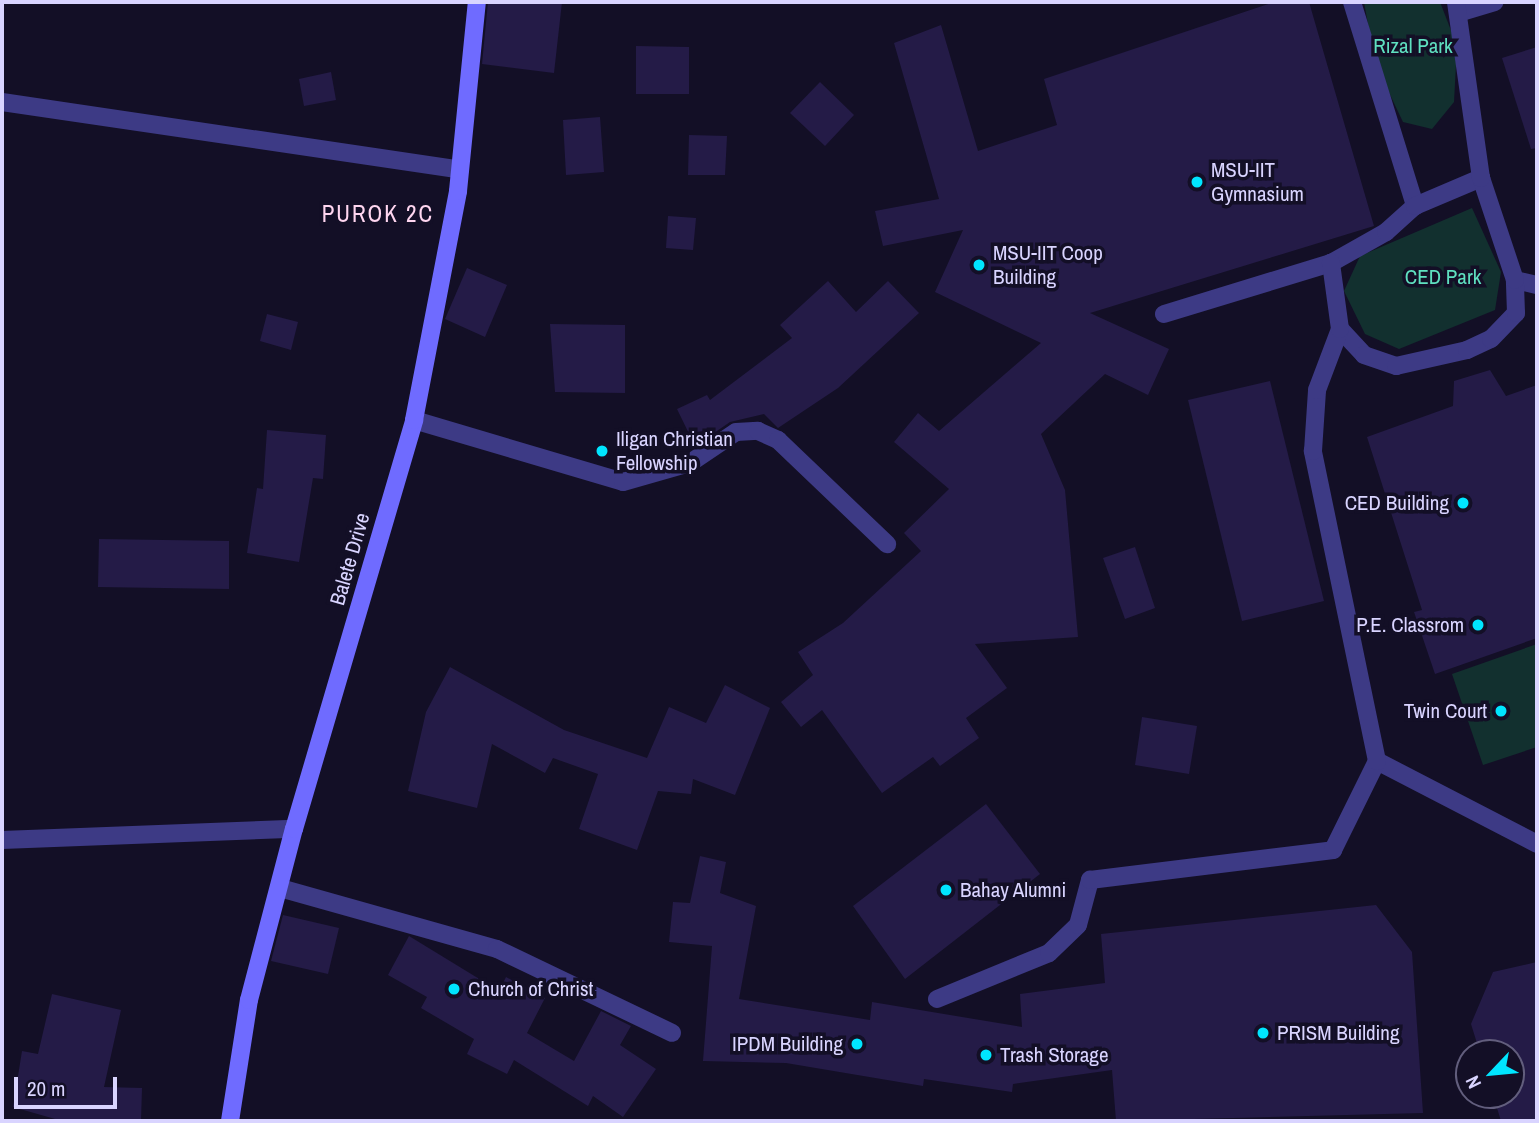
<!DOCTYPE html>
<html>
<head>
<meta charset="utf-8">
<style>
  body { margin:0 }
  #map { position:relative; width:1539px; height:1123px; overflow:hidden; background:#130f26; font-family:"Archivo Narrow",sans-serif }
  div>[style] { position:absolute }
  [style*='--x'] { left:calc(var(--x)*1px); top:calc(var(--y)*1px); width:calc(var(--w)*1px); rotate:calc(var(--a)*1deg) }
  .green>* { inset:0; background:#12302f }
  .building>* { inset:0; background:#241b47 }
  .lane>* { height:18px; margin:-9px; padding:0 9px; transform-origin:9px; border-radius:9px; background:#3d3a85 }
  .street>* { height:18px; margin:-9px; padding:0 9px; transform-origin:9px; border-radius:9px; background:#3d3a85 }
  .secondary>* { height:18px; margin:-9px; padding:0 9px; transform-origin:9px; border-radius:9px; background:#6f6bff }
  .dots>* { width:19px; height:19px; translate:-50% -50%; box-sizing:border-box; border:4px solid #130f26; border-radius:50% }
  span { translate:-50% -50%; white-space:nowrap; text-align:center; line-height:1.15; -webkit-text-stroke:7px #130f26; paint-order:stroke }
  .park-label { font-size:21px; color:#5fe0c0 }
  .poi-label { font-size:21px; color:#d9d4ff }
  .left { translate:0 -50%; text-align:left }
  .right { translate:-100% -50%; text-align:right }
  .street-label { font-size:21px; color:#d9d4ff }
  .neighbourhood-label { font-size:23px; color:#ffd6f0; letter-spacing:2px }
  .frame { position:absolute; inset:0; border:4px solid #d9d4ff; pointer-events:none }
  .north { position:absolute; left:1455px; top:1039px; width:70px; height:70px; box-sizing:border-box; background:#130f26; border:2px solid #625e7d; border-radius:50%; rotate:244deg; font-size:19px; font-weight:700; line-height:28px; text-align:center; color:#d9d4ff }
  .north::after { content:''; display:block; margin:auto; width:24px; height:32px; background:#00e5ff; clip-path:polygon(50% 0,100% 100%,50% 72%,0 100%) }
  .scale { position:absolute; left:14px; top:1077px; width:103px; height:32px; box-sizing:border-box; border:4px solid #d9d4ff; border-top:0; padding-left:9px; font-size:21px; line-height:24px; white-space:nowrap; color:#d9d4ff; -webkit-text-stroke:5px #130f26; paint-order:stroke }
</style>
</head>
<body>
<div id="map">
  <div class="green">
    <i style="clip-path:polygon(1364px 2px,1440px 2px,1457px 46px,1454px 102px,1432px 129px,1403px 122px,1375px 63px)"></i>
    <i style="clip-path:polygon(1472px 208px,1501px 272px,1495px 310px,1399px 349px,1365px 334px,1344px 291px,1360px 256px)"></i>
    <i style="clip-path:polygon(1537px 644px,1537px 747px,1483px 765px,1452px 674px)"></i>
  </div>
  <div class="building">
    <i style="clip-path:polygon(488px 2px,562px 2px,554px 73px,482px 64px)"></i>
    <i style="clip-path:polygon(1274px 2px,1309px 2px,1374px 226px,1090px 313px,1169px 349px,1148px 395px,1105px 374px,1041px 434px,1065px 490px,1078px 637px,975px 644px,1007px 688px,966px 718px,979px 738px,940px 766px,933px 757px,882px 793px,822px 710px,801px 727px,781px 702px,813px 675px,798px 652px,843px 623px,921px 551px,904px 533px,949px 489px,894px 442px,918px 413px,939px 431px,1041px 343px,935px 292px,963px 230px,883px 246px,875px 211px,939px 199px,894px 43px,941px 25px,978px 151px,1057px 125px,1044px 79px)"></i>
    <i style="clip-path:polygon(636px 46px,689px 47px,689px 94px,636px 94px)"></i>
    <i style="clip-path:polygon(1537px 47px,1537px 148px,1531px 149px,1502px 58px)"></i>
    <i style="clip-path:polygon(331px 72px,336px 100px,304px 106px,299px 79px)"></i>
    <i style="clip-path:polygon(820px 82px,854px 115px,825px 146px,790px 113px)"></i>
    <i style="clip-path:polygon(600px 117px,604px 172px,566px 175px,563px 120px)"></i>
    <i style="clip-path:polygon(689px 135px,727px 136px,725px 175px,688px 175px)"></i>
    <i style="clip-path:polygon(668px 216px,696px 218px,693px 250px,666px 248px)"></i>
    <i style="clip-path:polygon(467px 268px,507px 285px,485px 337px,445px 319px)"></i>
    <i style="clip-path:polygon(828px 281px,856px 312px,888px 281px,919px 313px,838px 388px,778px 428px,764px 414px,730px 422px,695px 446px,677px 409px,707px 395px,710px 400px,792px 338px,780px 325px)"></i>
    <i style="clip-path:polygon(267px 314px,298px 322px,291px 350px,260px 341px)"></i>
    <i style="clip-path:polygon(550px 324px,625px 325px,625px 393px,555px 392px)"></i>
    <i style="clip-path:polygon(1490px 370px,1506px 396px,1537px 385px,1537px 638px,1435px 674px,1414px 612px,1422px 610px,1367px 437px,1453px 406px,1454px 381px)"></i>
    <i style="clip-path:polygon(1270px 381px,1324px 601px,1242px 621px,1188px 400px)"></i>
    <i style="clip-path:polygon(267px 430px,326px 435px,323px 479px,313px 478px,299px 562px,247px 553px,257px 488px,263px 489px)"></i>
    <i style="clip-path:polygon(99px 539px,229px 541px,229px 589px,98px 587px)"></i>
    <i style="clip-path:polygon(1135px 547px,1155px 608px,1125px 619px,1103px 558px)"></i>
    <i style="clip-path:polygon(450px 667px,564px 730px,647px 758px,669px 707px,706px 723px,725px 685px,770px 708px,735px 795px,693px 779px,691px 794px,658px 791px,637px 850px,579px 829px,598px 774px,553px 758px,545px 773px,492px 744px,477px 808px,408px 791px,426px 712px)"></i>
    <i style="clip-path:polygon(1142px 717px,1197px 726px,1189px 774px,1135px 765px)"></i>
    <i style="clip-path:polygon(986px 804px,1040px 874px,905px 979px,853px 906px)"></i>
    <i style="clip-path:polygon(700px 856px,726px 862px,720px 893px,756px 906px,739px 999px,870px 1020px,872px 1002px,1022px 1027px,1020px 994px,1105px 983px,1101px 934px,1376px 905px,1412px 952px,1423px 1113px,1116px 1121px,1112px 1070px,1013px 1084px,1012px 1092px,924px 1079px,923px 1086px,786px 1063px,703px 1061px,712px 946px,669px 942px,673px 902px,690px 903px)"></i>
    <i style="clip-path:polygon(283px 915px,339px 928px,328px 974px,271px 961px)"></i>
    <i style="clip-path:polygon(409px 936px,499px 991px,506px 977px,545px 998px,527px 1033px,574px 1061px,601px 1011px,631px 1026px,620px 1045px,656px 1069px,623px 1117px,593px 1096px,588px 1106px,514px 1060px,507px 1074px,467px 1054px,474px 1039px,421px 1008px,427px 997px,388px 975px)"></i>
    <i style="clip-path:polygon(1537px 962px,1537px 1121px,1501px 1121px,1493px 1095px,1511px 1095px,1511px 1053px,1480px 1053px,1471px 1024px,1493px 972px)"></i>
    <i style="clip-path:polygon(52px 994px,121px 1010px,104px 1087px,142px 1088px,141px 1121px,62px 1121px,13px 1107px,22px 1051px,38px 1054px)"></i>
  </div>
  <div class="lane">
    <i style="--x:1352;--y:2;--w:214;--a:72.8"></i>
    <i style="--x:1462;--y:12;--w:34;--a:-17"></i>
    <i style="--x:1515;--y:280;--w:23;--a:13"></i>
    <i style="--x:1164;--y:314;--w:175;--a:-17"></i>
    <i style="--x:1331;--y:263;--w:63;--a:-29.4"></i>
    <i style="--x:1386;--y:232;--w:39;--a:-42"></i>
    <i style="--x:1415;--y:206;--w:72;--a:-23"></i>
    <i style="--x:1340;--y:329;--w:35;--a:47"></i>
    <i style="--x:1364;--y:355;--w:34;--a:19"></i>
    <i style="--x:1396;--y:366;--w:73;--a:-12.7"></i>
    <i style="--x:1467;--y:350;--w:26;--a:-25"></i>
    <i style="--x:1491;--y:339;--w:36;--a:-46"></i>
    <i style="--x:1516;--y:313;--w:33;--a:-92"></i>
    <i style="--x:1515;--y:280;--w:108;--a:-108.4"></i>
    <i style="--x:1481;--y:178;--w:178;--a:-98.1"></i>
    <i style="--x:1377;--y:761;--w:180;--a:27.4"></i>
    <i style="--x:937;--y:999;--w:121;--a:-22.3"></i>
    <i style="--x:1049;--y:953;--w:40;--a:-44"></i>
    <i style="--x:1078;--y:925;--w:47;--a:-75.1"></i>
    <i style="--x:1090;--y:880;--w:245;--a:-7"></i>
    <i style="--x:1333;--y:850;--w:99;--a:-63.7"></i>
    <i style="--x:1377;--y:761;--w:317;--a:-101.7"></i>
    <i style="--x:1313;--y:451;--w:61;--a:-86.2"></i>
    <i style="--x:1317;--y:390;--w:65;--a:-69.3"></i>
    <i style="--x:1340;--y:329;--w:67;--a:-97.8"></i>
  </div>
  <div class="street">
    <i style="--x:2;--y:102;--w:463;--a:8.4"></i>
    <i style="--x:414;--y:420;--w:218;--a:16.5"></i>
    <i style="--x:623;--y:482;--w:70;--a:-15.8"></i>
    <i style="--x:690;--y:463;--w:55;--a:-34"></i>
    <i style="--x:736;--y:432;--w:22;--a:-3"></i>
    <i style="--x:758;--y:431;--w:22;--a:24"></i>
    <i style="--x:778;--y:440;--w:151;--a:43.7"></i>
    <i style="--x:2;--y:840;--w:292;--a:-2.2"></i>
    <i style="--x:280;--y:888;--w:225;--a:15.7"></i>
    <i style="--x:497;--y:949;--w:194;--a:25.6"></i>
  </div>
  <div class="secondary">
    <i style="--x:230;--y:1121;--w:122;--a:-81.1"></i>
    <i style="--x:249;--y:1000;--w:177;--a:-75.3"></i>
    <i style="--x:294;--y:829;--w:426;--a:-73.6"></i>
    <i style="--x:414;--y:420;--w:233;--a:-79.1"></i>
    <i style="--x:458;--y:191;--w:190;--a:-84.3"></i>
  </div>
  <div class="dots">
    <i style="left:1197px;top:182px;background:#00e5ff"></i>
    <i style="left:979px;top:265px;background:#00e5ff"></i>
    <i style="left:602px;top:451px;background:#00e5ff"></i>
    <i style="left:1463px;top:503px;background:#00e5ff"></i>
    <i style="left:1478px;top:625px;background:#00e5ff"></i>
    <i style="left:1501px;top:711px;background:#00e5ff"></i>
    <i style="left:946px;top:890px;background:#00e5ff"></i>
    <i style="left:454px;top:989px;background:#00e5ff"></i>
    <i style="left:1263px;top:1033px;background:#00e5ff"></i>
    <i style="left:857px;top:1044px;background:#00e5ff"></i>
    <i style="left:986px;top:1055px;background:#00e5ff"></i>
  </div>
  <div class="park-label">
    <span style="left:1413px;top:46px">Rizal Park</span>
    <span style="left:1443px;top:277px">CED Park</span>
  </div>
  <div class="poi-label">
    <span class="left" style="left:1211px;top:182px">MSU-IIT<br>Gymnasium</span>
    <span class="left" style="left:993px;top:265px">MSU-IIT Coop<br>Building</span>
    <span class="left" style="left:616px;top:451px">Iligan Christian<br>Fellowship</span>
    <span class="right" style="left:1449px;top:503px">CED Building</span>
    <span class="right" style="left:1464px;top:625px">P.E. Classrom</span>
    <span class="right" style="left:1487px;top:711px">Twin Court</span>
    <span class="left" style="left:960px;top:890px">Bahay Alumni</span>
    <span class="left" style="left:468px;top:989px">Church of Christ</span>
    <span class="left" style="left:1277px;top:1033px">PRISM Building</span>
    <span class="right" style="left:843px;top:1044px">IPDM Building</span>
    <span class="left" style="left:1000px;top:1055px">Trash Storage</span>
  </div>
  <div class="street-label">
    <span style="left:350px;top:559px;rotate:-74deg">Balete Drive</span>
  </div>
  <div class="neighbourhood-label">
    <span style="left:378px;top:214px">PUROK 2C</span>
  </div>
  <div class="frame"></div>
  <div class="north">N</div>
  <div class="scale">20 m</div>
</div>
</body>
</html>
